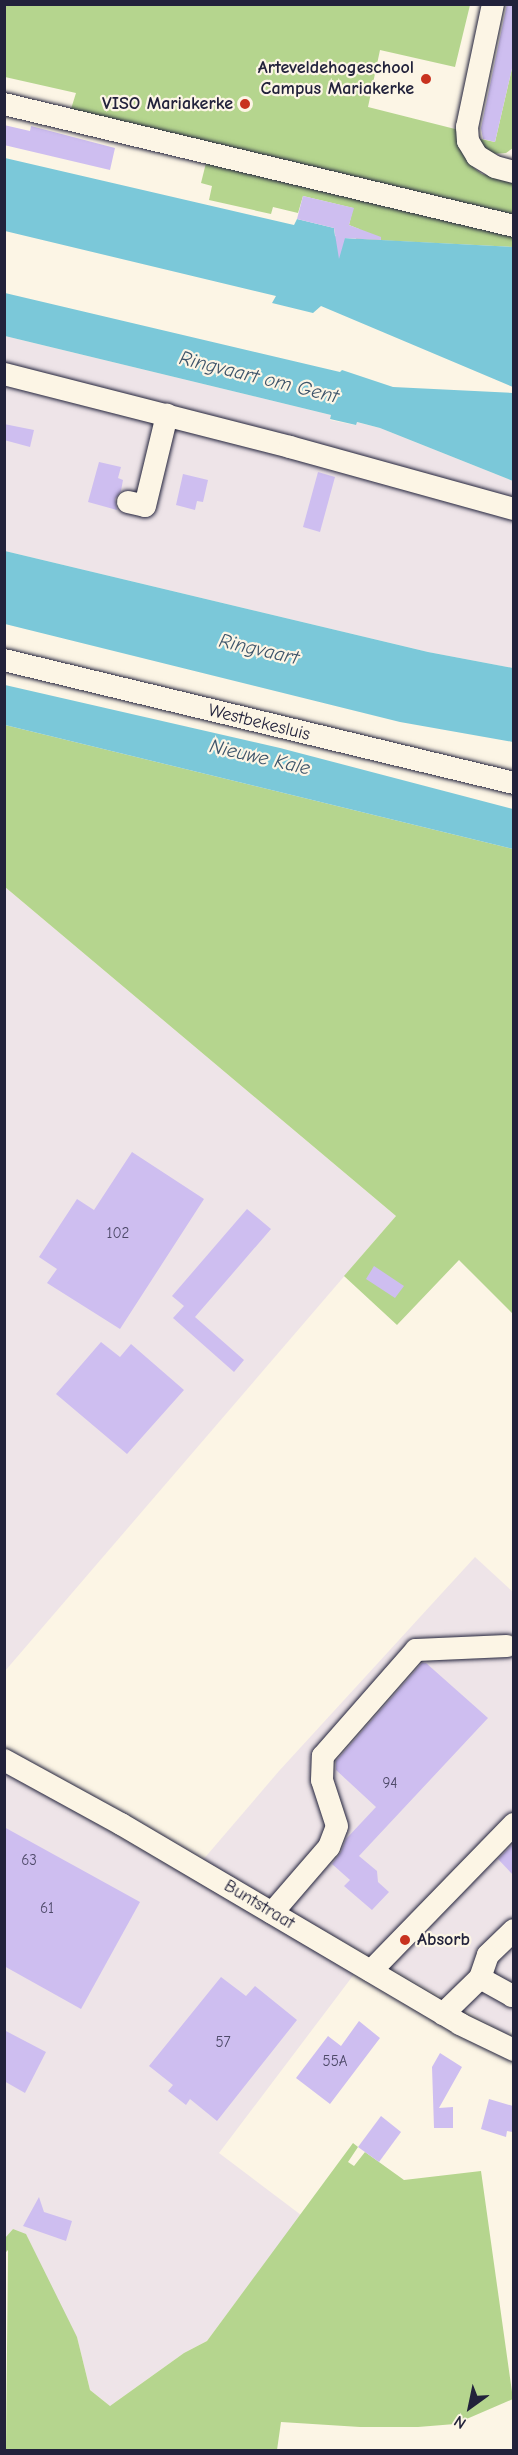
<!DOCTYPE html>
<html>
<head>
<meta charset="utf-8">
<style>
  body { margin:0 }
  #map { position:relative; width:518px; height:2455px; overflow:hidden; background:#fcf5e5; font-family:"Comic Neue",sans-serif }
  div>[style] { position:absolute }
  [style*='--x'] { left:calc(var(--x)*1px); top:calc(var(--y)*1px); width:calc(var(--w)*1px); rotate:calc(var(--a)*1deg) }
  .built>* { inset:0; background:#eee4e8 }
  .green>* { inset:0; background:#b5d58e }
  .water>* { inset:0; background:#7bc8d9 }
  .building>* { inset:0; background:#cebef0 }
  .roads { filter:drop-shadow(0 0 2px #22223b) drop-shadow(0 0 2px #22223b) }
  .minor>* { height:22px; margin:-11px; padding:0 11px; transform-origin:11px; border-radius:11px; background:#fcf5e5 }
  .dots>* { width:16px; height:16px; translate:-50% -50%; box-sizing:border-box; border:3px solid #fcf5e5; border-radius:50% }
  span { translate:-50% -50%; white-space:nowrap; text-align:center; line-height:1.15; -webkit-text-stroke:4.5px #fcf5e5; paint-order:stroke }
  .number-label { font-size:15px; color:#4d4968 }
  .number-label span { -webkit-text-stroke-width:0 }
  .poi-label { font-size:18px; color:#22223b; font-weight:700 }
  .right { translate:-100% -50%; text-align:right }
  .left { translate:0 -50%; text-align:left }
  .street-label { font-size:18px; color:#22223b }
  .water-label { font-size:20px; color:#3d546a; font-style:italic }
  .frame { position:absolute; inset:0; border:6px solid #22223b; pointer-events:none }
  .north { position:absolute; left:440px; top:2377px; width:60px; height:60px; -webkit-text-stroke:4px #fcf5e5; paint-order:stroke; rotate:213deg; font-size:16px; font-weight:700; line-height:24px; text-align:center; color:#22223b }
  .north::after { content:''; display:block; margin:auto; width:21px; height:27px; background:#22223b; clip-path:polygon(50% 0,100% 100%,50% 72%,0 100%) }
</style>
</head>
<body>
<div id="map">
  <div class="built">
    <i style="clip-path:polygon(5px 336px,331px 415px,330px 420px,355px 425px,356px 422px,380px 428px,513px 481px,513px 668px,428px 652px,5px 551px)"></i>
    <i style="clip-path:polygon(5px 887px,396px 1216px,5px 1671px)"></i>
    <i style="clip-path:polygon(475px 1557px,513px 1592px,514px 2028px,507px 2034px,202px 1861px,279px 1771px)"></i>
    <i style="clip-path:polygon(5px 1771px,355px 1973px,219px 2153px,301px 2215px,207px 2341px,184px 2353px,110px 2406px,90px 2390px,77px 2337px,13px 2229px,5px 2238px)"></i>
  </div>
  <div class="green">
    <i style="clip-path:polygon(4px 5px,470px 5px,455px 67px,380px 50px,368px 107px,459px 130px,467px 159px,474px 168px,482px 174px,513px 181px,513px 219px,71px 109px,76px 93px,5px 77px)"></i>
    <i style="clip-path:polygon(513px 64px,513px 148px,506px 153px,492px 154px,486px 152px,476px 138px,495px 142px)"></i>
    <i style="clip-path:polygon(206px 163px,513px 232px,513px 247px,356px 239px,359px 229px,349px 225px,353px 208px,303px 196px,298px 213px,273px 207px,271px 214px,209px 200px,212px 186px,201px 183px)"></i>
    <i style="clip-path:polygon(5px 725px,513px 849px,513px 1314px,459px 1260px,397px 1325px,344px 1276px,396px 1216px,5px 887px)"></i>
    <i style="clip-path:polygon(353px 2143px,358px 2147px,348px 2162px,354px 2166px,365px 2152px,404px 2180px,481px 2171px,513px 2399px,455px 2424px,418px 2427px,360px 2427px,281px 2422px,277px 2450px,6px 2450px,8px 2250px,5px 2253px,5px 2238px,13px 2229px,26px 2234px,77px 2337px,90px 2390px,110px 2406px,184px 2353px,207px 2341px)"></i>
  </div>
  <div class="water">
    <i style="clip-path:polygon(5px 158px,294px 225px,297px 219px,334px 228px,335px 236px,343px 238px,513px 247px,513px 387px,321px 306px,313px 313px,272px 303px,276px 296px,5px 231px)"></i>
    <i style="clip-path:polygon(5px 293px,340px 372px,342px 370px,393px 387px,513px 393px,513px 481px,380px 428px,357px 422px,356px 425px,330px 419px,331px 415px,5px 336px)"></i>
    <i style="clip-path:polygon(5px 551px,428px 652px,513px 668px,513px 742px,400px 722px,5px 624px)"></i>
    <i style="clip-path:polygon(5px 685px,280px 748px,513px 809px,513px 849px,5px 725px)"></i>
  </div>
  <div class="building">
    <i style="clip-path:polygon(507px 4px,513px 4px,513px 64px,495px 142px,483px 139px,481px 128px)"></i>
    <i style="clip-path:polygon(4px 125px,30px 131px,31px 126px,115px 148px,110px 170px,4px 145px)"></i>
    <i style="clip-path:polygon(303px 196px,354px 208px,349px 225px,381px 237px,381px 240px,345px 238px,339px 259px,334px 228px,297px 219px)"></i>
    <i style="clip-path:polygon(4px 424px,34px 430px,30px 447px,4px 440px)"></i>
    <i style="clip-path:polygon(99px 462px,121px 467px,118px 478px,123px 480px,121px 491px,115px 499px,117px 510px,88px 502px)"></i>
    <i style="clip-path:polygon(318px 472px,335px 477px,320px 532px,303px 527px)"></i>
    <i style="clip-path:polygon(183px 474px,208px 480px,203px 502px,197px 501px,195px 510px,176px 505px)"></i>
    <i style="clip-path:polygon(132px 1152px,204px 1199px,120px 1329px,47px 1283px,57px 1269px,39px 1257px,77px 1199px,94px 1210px)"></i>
    <i style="clip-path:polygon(247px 1209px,271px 1229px,195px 1317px,244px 1360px,234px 1372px,173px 1318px,184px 1306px,172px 1296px)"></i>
    <i style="clip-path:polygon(374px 1266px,404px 1286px,395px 1298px,366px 1279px)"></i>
    <i style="clip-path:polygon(101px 1342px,120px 1357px,131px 1344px,184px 1390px,127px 1454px,56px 1394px)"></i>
    <i style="clip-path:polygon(422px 1663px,426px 1663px,488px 1718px,359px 1856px,377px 1871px,378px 1882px,389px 1892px,372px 1910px,344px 1886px,350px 1880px,332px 1864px,341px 1852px,346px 1839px,376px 1807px,336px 1770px,336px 1761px)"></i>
    <i style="clip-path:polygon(4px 1827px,140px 1902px,81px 2009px,4px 1966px)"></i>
    <i style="clip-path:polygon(513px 1844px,513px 1875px,498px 1859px)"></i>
    <i style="clip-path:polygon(221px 1977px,246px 1996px,255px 1986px,297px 2020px,217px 2121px,190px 2099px,186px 2105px,168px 2091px,173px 2085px,149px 2066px)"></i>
    <i style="clip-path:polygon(359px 2021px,380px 2038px,330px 2104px,296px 2078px,328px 2036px,341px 2046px)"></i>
    <i style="clip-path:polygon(4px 2030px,46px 2052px,25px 2093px,4px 2081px)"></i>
    <i style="clip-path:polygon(440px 2053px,462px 2067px,439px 2108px,453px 2107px,453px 2128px,434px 2128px,432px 2067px)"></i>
    <i style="clip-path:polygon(489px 2099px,513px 2106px,513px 2132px,507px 2131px,506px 2137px,481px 2129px)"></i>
    <i style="clip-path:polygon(381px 2116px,401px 2132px,379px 2162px,358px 2147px)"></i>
    <i style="clip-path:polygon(39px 2197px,44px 2212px,72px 2221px,66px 2241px,23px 2226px)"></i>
  </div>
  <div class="roads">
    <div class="minor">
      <i style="--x:493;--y:4;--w:126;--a:101.9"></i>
      <i style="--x:467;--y:127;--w:14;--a:86"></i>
      <i style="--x:468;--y:141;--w:17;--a:59"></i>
      <i style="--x:477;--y:156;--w:21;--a:31"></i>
      <i style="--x:495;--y:167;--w:20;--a:15"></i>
      <i style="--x:4;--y:104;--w:524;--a:13.45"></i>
      <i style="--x:4;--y:374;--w:295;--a:14.3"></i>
      <i style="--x:290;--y:447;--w:232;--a:15.5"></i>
      <i style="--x:128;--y:502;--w:17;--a:13"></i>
      <i style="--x:145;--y:506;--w:94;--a:-76.4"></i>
      <i style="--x:4;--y:660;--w:525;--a:13.56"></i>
      <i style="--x:4;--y:1760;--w:133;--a:28.7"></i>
      <i style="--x:121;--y:1824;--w:394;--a:30.5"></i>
      <i style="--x:460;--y:2024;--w:60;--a:25.7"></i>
      <i style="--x:272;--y:1913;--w:87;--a:-49.2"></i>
      <i style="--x:329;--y:1847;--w:22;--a:-69"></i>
      <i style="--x:337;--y:1826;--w:48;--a:-108.1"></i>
      <i style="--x:322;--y:1780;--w:24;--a:-88"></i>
      <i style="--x:323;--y:1756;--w:141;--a:-48.7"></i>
      <i style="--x:416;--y:1650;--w:91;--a:-2.5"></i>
      <i style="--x:371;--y:1971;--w:205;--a:-45.8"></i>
      <i style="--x:480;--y:1978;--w:24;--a:-71"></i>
      <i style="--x:488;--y:1955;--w:36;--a:-44"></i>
      <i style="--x:443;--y:2014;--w:52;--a:-44.2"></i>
      <i style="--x:480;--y:1978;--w:37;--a:29"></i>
      <i style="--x:512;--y:1996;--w:3;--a:-45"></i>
    </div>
  </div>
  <div class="dots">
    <i style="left:426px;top:79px;background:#c8321e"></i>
    <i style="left:245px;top:104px;background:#c8321e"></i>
    <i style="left:405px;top:1940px;background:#c8321e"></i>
  </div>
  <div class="number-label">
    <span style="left:118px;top:1234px">102</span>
    <span style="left:390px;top:1784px">94</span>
    <span style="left:29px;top:1861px">63</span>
    <span style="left:47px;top:1909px">61</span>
    <span style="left:223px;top:2043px">57</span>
    <span style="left:335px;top:2062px">55A</span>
  </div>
  <div class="poi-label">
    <span class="right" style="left:414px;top:79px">Arteveldehogeschool<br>Campus Mariakerke</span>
    <span class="right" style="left:233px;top:104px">VISO Mariakerke</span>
    <span class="left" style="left:417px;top:1940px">Absorb</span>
  </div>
  <div class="street-label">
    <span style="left:259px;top:723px;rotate:14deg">Westbekesluis</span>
    <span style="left:259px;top:1905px;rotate:31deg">Buntstraat</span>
  </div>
  <div class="water-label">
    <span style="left:259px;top:377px;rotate:14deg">Ringvaart om Gent</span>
    <span style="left:259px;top:649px;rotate:13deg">Ringvaart</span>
    <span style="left:260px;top:757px;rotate:13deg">Nieuwe Kale</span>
  </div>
  <div class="frame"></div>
  <div class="north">N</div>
</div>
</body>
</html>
